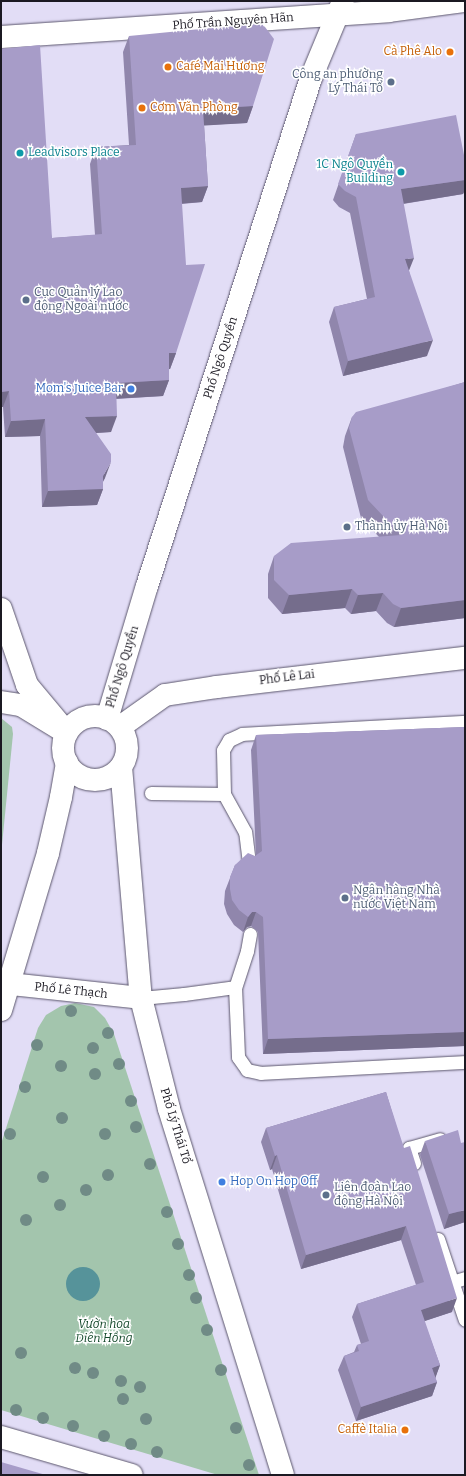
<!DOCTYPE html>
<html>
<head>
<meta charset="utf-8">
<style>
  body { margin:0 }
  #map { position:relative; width:466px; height:1476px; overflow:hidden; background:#e2ddf6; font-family:Bitter,serif }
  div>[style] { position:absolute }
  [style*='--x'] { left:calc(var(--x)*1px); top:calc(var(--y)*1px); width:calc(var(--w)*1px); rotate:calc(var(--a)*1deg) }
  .green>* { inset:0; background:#a3c5ad }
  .water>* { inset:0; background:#56939a }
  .round { border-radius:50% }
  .roads { filter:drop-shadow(0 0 1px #5c576d) drop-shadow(0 0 1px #5c576d) }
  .lane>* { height:13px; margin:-6.5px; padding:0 6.5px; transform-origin:6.5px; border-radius:6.5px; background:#fff }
  .street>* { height:22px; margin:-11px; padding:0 11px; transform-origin:11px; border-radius:11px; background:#fff }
  .secondary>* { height:22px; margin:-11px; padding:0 11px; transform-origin:11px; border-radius:11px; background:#fff }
  .secondary>.ring { margin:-11px; padding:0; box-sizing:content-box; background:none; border:22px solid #fff; border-radius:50% }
  .trees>* { width:12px; height:12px; margin:-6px; border-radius:50%; background:#708b86 }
  .wall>* { inset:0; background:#9086ac }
  .shaded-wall>* { inset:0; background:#756d8c }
  .building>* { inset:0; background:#a79cc8 }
  .dots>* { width:11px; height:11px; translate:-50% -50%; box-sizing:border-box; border:2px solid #fff; border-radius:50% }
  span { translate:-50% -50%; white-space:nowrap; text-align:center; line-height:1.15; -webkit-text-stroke:3px #fff; paint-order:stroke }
  .street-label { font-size:12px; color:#1b1922 }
  .food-label { font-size:12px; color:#c56008 }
  .right { translate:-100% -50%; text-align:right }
  .left { translate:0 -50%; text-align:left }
  .service-label { font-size:12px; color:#4e5e75 }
  .culture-label { font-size:12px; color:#0d838f }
  .shop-label { font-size:12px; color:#366cbe }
  .park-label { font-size:12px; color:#13482a; font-style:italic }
  .frame { position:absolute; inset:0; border:2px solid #1b1922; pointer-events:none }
</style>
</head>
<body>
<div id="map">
  <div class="green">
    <i style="clip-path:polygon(1px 718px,12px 727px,13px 734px,1px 855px)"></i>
    <i style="clip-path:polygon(75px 1003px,94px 1007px,105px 1018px,114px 1034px,259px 1475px,218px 1475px,1px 1410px,1px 1144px,38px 1028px,46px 1015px,61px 1006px)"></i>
  </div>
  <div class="water">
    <i class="round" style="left:66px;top:1267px;width:34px;height:34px"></i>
  </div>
  <div class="roads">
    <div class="lane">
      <i style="--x:151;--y:793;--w:73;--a:0.8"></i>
      <i style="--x:249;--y:863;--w:31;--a:-97"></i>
      <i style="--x:245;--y:832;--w:43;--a:-118.9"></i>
      <i style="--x:224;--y:794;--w:44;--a:-91.3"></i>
      <i style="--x:223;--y:750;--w:12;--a:-59"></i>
      <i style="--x:229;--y:740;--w:14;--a:-25"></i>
      <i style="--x:242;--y:734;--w:223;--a:-3.1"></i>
      <i style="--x:250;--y:934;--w:17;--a:100"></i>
      <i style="--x:247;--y:951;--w:38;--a:108"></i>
      <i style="--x:235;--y:987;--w:70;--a:87.5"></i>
      <i style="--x:238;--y:1057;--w:16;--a:55"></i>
      <i style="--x:247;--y:1070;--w:14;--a:12"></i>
      <i style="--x:261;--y:1073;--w:204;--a:-3.1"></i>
      <i style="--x:141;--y:998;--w:43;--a:-5.3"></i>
      <i style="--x:184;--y:994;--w:51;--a:-7.8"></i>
      <i style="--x:414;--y:1163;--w:16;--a:-108"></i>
      <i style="--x:409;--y:1148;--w:32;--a:-16"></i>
      <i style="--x:438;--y:1239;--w:85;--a:71.6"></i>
      <i style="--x:452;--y:1282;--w:14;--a:-17"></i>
    </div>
    <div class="street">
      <i style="--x:1;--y:37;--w:388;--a:-3.8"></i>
      <i style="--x:388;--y:11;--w:78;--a:-7.4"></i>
      <i style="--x:1;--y:702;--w:20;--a:9"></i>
      <i style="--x:21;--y:705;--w:48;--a:31.4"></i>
      <i style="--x:107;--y:719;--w:139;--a:-73.3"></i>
      <i style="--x:147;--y:586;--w:534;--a:-72.11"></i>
      <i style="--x:311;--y:78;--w:83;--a:-67.4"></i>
      <i style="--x:120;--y:727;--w:55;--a:-35.4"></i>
      <i style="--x:165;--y:695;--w:53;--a:-8.7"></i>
      <i style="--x:217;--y:687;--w:250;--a:-6.7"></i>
      <i style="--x:1;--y:983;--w:141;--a:6.1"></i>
      <i style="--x:1;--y:1437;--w:136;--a:16.2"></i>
    </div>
    <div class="secondary">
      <i style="--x:1;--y:609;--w:80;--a:71.1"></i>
      <i style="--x:27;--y:685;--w:62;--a:50.2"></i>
      <i class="ring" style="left:63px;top:716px;width:42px;height:42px"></i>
      <i style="--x:121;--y:767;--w:232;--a:85.1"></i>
      <i style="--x:141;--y:998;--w:114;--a:75.8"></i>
      <i style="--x:169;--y:1109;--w:383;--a:72.7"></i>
      <i style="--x:1;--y:1010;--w:164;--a:-73.3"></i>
      <i style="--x:48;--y:853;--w:57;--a:-76.9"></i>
      <i style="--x:61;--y:797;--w:35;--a:-80"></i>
    </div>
  </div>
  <div class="trees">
    <i style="left:71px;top:1011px"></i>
    <i style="left:108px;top:1033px"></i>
    <i style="left:37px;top:1045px"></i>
    <i style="left:93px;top:1048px"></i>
    <i style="left:119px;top:1064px"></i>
    <i style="left:61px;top:1066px"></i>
    <i style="left:95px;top:1074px"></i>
    <i style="left:25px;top:1087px"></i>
    <i style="left:131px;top:1101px"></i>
    <i style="left:62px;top:1118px"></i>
    <i style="left:136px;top:1127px"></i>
    <i style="left:10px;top:1134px"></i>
    <i style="left:105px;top:1134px"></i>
    <i style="left:150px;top:1164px"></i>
    <i style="left:108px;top:1175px"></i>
    <i style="left:43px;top:1177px"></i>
    <i style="left:86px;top:1190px"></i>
    <i style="left:60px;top:1205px"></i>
    <i style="left:167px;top:1212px"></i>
    <i style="left:26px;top:1220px"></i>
    <i style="left:178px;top:1244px"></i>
    <i style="left:189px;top:1275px"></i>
    <i style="left:196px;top:1298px"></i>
    <i style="left:207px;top:1330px"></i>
    <i style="left:21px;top:1353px"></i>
    <i style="left:75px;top:1368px"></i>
    <i style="left:221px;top:1370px"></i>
    <i style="left:93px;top:1373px"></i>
    <i style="left:121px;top:1381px"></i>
    <i style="left:140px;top:1387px"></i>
    <i style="left:123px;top:1399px"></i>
    <i style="left:16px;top:1410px"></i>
    <i style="left:43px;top:1418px"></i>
    <i style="left:146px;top:1419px"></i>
    <i style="left:73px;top:1426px"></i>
    <i style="left:236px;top:1428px"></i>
    <i style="left:104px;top:1436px"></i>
    <i style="left:131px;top:1444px"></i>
    <i style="left:157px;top:1452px"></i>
    <i style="left:249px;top:1465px"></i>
  </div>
  <div class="wall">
    <i style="clip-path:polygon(129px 36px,253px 106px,247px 123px,204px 125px,208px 186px,202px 202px,182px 204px,176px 353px,170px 369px,169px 369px,169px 380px,163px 396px,116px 399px,111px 432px,96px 433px,105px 478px,103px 482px,103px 489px,97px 505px,42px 507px,40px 436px,5px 437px,3px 407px,1px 407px,1px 49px,52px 238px,95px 235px,90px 164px,96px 147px,129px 145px,123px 52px)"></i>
    <i style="clip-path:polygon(356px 134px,465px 160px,465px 190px,463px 194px,403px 204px,409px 271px,427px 356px,343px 376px,329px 322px,334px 307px,367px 299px,350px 213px,339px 207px,333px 200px)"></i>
    <i style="clip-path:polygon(465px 382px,465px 618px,394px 627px,387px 623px,376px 611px,351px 614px,345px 608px,282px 614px,268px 598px,268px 574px,274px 556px,379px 537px,361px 518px,343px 447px,345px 436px,352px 417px)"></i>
    <i style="clip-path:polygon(465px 727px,465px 1046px,263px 1054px,258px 932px,251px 926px,247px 927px,243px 932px,234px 925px,227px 914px,224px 904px,225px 891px,235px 865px,256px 856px,251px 750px,256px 735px)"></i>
    <i style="clip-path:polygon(386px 1092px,452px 1312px,424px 1321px,440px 1365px,435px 1378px,437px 1382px,432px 1396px,356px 1421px,338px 1370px,344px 1356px,354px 1352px,357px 1345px,361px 1344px,352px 1317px,357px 1304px,416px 1285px,401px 1240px,301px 1269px,272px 1169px,270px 1170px,261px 1142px,266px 1128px)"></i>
    <i style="clip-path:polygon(425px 1141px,465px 1222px,444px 1229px,420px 1155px)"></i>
  </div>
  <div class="shaded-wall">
    <i style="clip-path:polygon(253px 106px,247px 123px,197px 126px,203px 109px)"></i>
    <i style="clip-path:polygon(465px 180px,465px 190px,463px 194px,395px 205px,401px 189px)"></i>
    <i style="clip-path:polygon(208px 186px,202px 202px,175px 204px,181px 188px)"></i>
    <i style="clip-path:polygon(414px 258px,408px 273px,405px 259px)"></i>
    <i style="clip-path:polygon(433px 340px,427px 356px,343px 376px,348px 361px)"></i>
    <i style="clip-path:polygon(169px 353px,176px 353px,170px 369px,163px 370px)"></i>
    <i style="clip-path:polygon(169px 380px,163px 396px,110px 399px,116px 383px)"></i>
    <i style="clip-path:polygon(9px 391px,3px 407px,1px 407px,1px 392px)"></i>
    <i style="clip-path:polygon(117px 416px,111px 432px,79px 434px,85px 417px)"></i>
    <i style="clip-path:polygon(45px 419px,40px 436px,5px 437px,11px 421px)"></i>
    <i style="clip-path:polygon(111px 462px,105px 478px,98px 489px,103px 489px,97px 505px,42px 507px,48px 491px,103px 476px)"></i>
    <i style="clip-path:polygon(352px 589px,345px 608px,282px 614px,289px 595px)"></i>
    <i style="clip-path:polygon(383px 593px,376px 611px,351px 614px,358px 595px)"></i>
    <i style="clip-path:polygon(465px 600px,465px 618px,394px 627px,401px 608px)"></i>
    <i style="clip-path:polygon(252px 912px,256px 912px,251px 926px,247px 927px,243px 932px,248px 917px)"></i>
    <i style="clip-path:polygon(465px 1032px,465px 1046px,263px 1054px,268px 1039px)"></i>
    <i style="clip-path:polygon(277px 1155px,272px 1169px,270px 1170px,275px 1156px)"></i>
    <i style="clip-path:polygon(465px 1210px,465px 1222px,444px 1229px,449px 1214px)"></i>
    <i style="clip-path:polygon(406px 1226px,401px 1240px,301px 1269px,306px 1255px)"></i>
    <i style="clip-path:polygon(457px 1298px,452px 1312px,416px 1324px,421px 1310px)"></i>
    <i style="clip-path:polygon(440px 1365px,435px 1379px,432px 1368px)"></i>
    <i style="clip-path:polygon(437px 1382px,432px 1396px,356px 1421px,361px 1407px)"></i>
  </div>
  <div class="building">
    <i style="clip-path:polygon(262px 23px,274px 39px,253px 106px,203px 109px,208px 186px,181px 188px,186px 265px,205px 264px,176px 353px,169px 353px,169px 380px,116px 383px,117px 416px,85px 417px,111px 454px,111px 462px,103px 476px,103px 489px,48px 491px,45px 419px,11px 421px,9px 391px,1px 392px,1px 49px,40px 45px,52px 238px,102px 234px,96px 147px,136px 145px,129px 36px)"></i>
    <i style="clip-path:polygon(456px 115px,465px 160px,465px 180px,401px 189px,414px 258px,405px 259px,433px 340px,348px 361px,334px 307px,375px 297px,356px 197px,345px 191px,338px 184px,356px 134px)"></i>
    <i style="clip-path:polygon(465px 382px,465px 600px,401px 608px,393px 604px,383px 593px,358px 595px,352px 589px,289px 595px,274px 580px,274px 556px,291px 543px,401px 535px,368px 500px,349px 428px,352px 417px,356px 412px)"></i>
    <i style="clip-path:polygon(465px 727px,465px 1032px,268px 1039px,263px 917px,256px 912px,252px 912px,248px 917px,239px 910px,232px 900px,230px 889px,230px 877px,235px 865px,248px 853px,255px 856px,262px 851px,256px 735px)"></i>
    <i style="clip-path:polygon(386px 1092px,404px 1148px,410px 1146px,457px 1298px,421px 1310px,440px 1365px,432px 1368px,437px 1382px,361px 1407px,344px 1356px,359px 1351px,357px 1345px,369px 1341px,357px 1304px,424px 1282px,406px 1226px,306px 1255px,277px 1155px,275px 1156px,266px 1128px)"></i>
    <i style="clip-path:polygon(458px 1130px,461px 1143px,465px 1142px,465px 1210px,449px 1214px,425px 1141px)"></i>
    <i style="clip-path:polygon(1px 1462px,46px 1475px,1px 1475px)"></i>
  </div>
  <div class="dots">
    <i style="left:450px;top:52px;background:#e8710a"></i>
    <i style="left:168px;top:67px;background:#e8710a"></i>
    <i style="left:391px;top:82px;background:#5c6f8a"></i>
    <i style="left:142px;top:108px;background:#e8710a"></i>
    <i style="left:20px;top:153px;background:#0f9aa8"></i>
    <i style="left:401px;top:172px;background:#0f9aa8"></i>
    <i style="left:26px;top:300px;background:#5c6f8a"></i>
    <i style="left:131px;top:389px;background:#3f7fe0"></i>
    <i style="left:347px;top:527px;background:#5c6f8a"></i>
    <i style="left:345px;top:898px;background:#5c6f8a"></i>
    <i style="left:222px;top:1182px;background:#3f7fe0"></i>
    <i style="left:326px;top:1195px;background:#5c6f8a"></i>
    <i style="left:405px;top:1430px;background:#e8710a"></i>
  </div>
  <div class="street-label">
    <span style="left:233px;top:22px;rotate:-4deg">Phố Trần Nguyên Hãn</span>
    <span style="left:221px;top:358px;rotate:-72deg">Phố Ngô Quyền</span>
    <span style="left:123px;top:667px;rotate:-73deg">Phố Ngô Quyền</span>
    <span style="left:287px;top:678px;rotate:-7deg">Phố Lê Lai</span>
    <span style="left:71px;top:991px;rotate:6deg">Phố Lê Thạch</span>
    <span style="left:175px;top:1126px;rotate:73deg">Phố Lý Thái Tổ</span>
  </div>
  <div class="food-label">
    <span class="right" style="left:442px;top:52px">Cà Phê Alo</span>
    <span class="left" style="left:176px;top:67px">Café Mai Hương</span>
    <span class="left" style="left:150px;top:108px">Cơm Văn Phòng</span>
    <span class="right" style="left:397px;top:1430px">Caffè Italia</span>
  </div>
  <div class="service-label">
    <span class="right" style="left:383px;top:82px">Công an phường<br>Lý Thái Tổ</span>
    <span class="left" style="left:34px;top:300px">Cục Quản lý Lao<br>động Ngoài nước</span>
    <span class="left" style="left:355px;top:527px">Thành ủy Hà Nội</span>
    <span class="left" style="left:353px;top:898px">Ngân hàng Nhà<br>nước Việt Nam</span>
    <span class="left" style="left:334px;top:1195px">Liên đoàn Lao<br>động Hà Nội</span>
  </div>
  <div class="culture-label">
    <span class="left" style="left:28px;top:153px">Leadvisors Place</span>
    <span class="right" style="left:393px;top:172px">1C Ngô Quyền<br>Building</span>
  </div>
  <div class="shop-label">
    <span class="right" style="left:123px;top:389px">Mom's Juice Bar</span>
    <span class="left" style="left:230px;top:1182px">Hop On Hop Off</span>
  </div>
  <div class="park-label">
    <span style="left:104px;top:1332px">Vườn hoa<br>Diên Hồng</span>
  </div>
  <div class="frame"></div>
</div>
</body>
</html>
